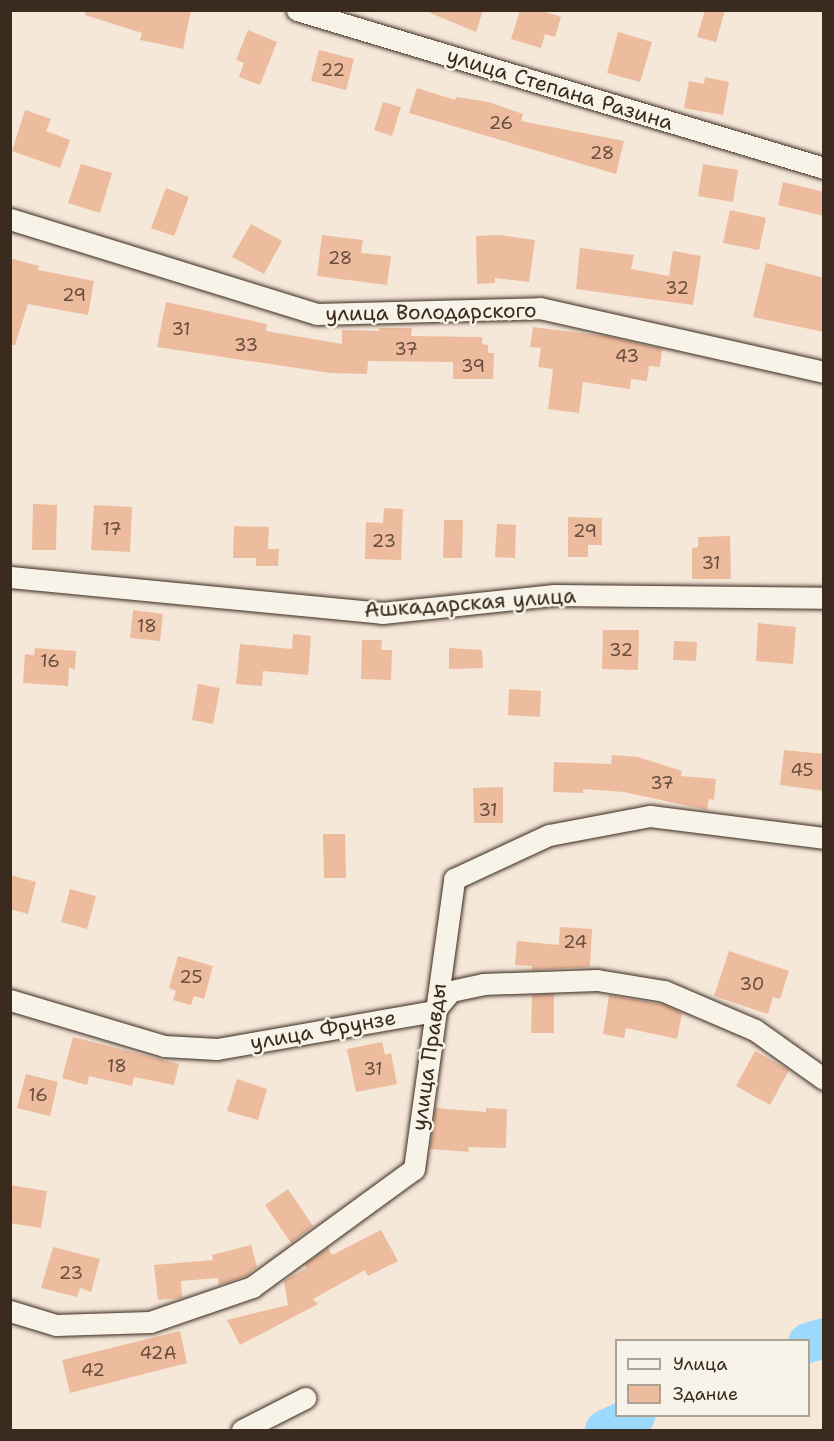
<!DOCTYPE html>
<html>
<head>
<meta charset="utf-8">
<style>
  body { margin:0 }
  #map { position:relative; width:834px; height:1441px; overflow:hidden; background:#f5e8d9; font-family:"Shantell Sans",sans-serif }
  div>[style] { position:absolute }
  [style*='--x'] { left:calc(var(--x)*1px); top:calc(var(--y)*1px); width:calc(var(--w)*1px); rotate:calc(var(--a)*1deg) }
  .river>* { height:40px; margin:-20px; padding:0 20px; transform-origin:20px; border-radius:20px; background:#9cd9fd }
  .building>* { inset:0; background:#edbb9e }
  .roads { filter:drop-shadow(0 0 2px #3b2a1e) drop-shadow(0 0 2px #3b2a1e) }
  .street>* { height:21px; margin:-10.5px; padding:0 10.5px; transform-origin:10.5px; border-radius:10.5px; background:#f7f3e8 }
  span { translate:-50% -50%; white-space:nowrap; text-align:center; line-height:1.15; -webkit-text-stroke:5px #f7f3e8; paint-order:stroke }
  .number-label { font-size:18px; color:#684e3e }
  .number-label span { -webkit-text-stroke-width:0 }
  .street-label { font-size:21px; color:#3b2a1e }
  .frame { position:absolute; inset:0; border:12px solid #3b2a1e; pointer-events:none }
  .legend { position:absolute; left:615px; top:1339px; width:195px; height:78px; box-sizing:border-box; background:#f7f3e8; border:2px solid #aca397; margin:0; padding:8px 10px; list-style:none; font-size:18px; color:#3b2a1e }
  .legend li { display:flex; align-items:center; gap:12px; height:30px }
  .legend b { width:30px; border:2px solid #aca397 }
</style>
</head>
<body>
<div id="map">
  <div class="river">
    <i style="--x:808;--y:1343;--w:17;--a:-17"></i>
    <i style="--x:605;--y:1430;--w:33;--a:-25"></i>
  </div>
  <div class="building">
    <i style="clip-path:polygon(85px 10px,191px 10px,183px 49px,140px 40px,142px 33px,85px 15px)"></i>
    <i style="clip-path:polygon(423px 10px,483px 10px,476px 32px)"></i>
    <i style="clip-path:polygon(520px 10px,540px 10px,561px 17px,555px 37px,545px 34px,541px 48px,511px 39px)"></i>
    <i style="clip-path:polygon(705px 10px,725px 10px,716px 42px,697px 37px)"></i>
    <i style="clip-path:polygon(248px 30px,277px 42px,260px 85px,239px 77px,244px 63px,236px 60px)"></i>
    <i style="clip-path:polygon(618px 32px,652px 42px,640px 82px,607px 73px)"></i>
    <i style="clip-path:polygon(319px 50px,354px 59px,346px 90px,311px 81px)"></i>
    <i style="clip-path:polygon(705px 77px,729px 82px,723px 115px,684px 108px,689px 81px,704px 84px)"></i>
    <i style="clip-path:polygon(417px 88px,455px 100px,456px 97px,489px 102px,523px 114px,521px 121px,624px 141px,616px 174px,409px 113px)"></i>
    <i style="clip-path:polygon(383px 102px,401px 107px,392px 136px,374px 130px)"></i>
    <i style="clip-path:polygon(25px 110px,51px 119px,46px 131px,70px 140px,60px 168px,12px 151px)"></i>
    <i style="clip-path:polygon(81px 164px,112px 173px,100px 213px,68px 203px)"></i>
    <i style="clip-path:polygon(703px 164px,738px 170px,733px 202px,698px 196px)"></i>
    <i style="clip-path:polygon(783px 182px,824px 192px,824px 216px,778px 205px)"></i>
    <i style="clip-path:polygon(166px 188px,189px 197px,174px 236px,151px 228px)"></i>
    <i style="clip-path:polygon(730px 210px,766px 218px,759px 250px,723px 243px)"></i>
    <i style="clip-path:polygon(251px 224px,282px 241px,264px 274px,232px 257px)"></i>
    <i style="clip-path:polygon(322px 235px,363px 240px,361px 253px,391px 256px,387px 285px,317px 276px)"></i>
    <i style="clip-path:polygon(500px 235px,535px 240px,529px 282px,495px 278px,495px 283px,477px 284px,476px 236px)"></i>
    <i style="clip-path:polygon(580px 248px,634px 255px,631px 269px,669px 276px,673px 251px,701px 256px,693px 305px,576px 289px)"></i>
    <i style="clip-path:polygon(10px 258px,39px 266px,38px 270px,94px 281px,88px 315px,28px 304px,15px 345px,10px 345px)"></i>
    <i style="clip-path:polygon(766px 263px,824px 278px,824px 332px,753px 317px)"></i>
    <i style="clip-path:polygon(166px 302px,267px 324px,266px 331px,342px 344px,342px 330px,379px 331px,379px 328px,412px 328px,411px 336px,482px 337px,482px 344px,488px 345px,488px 353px,494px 353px,493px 379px,453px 379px,453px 362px,368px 361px,367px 374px,330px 373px,157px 347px)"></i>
    <i style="clip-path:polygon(533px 327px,605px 336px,662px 349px,660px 367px,649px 366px,647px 381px,631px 379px,630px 389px,583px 382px,579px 413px,548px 409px,553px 369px,538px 367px,541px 348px,530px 347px)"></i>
    <i style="clip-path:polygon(33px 504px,57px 505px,56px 550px,32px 550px)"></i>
    <i style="clip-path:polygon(94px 505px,132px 507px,130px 552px,91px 550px)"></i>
    <i style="clip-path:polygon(384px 508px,403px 509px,401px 560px,365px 559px,366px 522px,383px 523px)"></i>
    <i style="clip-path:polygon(568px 517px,602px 518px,602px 545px,588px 545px,588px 557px,568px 557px)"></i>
    <i style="clip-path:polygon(444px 520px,463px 520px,462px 558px,443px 558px)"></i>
    <i style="clip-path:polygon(497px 524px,516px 525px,515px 558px,495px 557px)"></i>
    <i style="clip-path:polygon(234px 526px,269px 527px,268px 549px,279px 549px,278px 566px,256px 566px,256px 558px,233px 558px)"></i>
    <i style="clip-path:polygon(730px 536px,731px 579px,692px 579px,692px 548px,698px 547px,698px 537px)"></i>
    <i style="clip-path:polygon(133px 610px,163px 614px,160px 641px,130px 638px)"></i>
    <i style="clip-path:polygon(758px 623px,796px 627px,793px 664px,756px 661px)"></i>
    <i style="clip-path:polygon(603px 630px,639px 630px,638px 670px,602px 669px)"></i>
    <i style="clip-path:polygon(293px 634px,311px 636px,308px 675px,263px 671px,262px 686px,236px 684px,240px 644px,292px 649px)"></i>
    <i style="clip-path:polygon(362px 640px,382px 640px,381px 650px,392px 650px,391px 680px,361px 679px)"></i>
    <i style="clip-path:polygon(674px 641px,697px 642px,696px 661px,673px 660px)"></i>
    <i style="clip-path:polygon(35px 648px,76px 651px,75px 669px,69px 668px,68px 686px,23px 683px,25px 654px,34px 655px)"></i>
    <i style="clip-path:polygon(449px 648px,482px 650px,483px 668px,449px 669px)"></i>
    <i style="clip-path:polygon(198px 684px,220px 688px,213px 724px,192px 720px)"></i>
    <i style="clip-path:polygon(509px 689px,541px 691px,540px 717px,508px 715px)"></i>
    <i style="clip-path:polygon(784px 750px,824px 754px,824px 791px,780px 785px)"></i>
    <i style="clip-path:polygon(612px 755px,638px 757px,682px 771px,681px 776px,716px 779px,714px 800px,709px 799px,707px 810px,624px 792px,583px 789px,583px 793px,553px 792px,554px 762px,611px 764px)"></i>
    <i style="clip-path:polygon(503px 787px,503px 823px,474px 823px,473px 788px)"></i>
    <i style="clip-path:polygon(323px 834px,345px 834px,346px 878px,324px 878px)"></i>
    <i style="clip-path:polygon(10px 875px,36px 882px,28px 914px,10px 909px)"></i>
    <i style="clip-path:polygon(70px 889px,96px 896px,87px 929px,61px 922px)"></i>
    <i style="clip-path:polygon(560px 927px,592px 929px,590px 967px,532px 970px,532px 966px,515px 965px,517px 941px,559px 945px)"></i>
    <i style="clip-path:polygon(729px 951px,789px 971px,780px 999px,773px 997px,768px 1014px,714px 996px)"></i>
    <i style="clip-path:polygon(178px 956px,213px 966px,204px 999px,194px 996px,191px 1005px,173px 1000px,176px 991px,169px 988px)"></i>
    <i style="clip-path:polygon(554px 994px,554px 1033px,531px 1033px,532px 995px)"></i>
    <i style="clip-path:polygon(609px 995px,665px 1005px,682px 1013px,677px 1039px,626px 1028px,624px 1038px,603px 1034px)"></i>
    <i style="clip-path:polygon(73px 1037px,179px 1064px,174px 1085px,134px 1077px,132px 1086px,89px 1076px,87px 1085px,62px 1078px)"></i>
    <i style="clip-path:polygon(382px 1042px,385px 1055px,391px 1053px,397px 1084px,356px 1092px,347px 1049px)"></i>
    <i style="clip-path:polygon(755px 1051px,789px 1070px,770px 1105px,736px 1086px)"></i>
    <i style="clip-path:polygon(26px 1074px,58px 1082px,50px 1116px,17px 1108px)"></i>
    <i style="clip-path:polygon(237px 1079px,267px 1089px,258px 1120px,227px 1111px)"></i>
    <i style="clip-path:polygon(435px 1108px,486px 1112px,486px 1108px,507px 1109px,506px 1148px,468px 1147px,469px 1152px,430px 1149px)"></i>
    <i style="clip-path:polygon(10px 1185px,47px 1191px,41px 1228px,10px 1223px)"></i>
    <i style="clip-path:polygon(288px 1189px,313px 1226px,291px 1243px,265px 1205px)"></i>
    <i style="clip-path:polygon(381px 1230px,398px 1261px,368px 1276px,365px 1270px,313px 1299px,318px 1304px,240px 1345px,227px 1320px,288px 1305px,284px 1281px,307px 1268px,305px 1264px,328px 1248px,332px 1255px)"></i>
    <i style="clip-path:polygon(251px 1245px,257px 1267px,246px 1276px,219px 1285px,218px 1278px,181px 1281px,182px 1298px,158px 1300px,154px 1265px,213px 1260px,212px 1255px)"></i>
    <i style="clip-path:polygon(53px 1247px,100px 1259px,91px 1292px,80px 1288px,77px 1297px,41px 1288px)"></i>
    <i style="clip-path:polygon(180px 1331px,187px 1363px,70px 1393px,62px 1360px)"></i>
  </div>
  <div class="roads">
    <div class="street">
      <i style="--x:297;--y:10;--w:550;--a:16.69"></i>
      <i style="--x:10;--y:219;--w:321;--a:17.2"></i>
      <i style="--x:317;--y:314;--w:223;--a:-1.5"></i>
      <i style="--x:540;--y:308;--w:291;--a:12.7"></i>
      <i style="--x:10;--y:577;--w:374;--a:5.5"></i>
      <i style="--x:382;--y:613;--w:173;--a:-6"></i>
      <i style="--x:554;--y:595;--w:270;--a:0.6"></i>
      <i style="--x:10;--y:1000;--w:161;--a:16.6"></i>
      <i style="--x:164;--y:1046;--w:53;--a:3.2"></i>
      <i style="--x:217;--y:1049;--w:220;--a:-9.9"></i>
      <i style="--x:434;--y:1011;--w:26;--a:-50"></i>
      <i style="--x:451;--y:991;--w:33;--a:-12"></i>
      <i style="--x:483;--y:984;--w:114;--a:-2"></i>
      <i style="--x:597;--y:980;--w:68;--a:9.3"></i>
      <i style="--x:664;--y:991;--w:99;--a:23.2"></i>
      <i style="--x:755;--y:1030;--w:85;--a:35.4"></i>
      <i style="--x:10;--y:1311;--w:48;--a:16.9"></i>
      <i style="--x:56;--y:1325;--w:94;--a:-1.8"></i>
      <i style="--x:150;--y:1322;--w:108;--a:-18.9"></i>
      <i style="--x:252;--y:1287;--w:200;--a:-36.1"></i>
      <i style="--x:414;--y:1169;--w:293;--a:-82.1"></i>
      <i style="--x:454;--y:879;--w:105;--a:-24.9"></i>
      <i style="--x:549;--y:835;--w:103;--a:-10.7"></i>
      <i style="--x:650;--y:816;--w:175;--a:7.2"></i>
      <i style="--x:242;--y:1430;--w:71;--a:-26.9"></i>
    </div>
  </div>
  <div class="number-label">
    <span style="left:333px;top:70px">22</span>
    <span style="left:501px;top:123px">26</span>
    <span style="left:602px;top:153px">28</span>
    <span style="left:340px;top:258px">28</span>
    <span style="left:677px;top:288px">32</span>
    <span style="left:74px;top:295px">29</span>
    <span style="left:181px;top:329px">31</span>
    <span style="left:246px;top:345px">33</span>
    <span style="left:406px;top:349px">37</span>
    <span style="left:627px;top:356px">43</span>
    <span style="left:473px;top:366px">39</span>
    <span style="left:112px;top:529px">17</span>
    <span style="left:585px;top:531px">29</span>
    <span style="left:384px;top:541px">23</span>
    <span style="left:711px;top:563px">31</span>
    <span style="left:147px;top:626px">18</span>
    <span style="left:621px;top:650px">32</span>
    <span style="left:50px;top:661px">16</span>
    <span style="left:802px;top:770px">45</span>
    <span style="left:662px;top:783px">37</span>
    <span style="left:488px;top:810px">31</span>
    <span style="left:575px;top:942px">24</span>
    <span style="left:191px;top:977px">25</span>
    <span style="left:752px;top:984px">30</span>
    <span style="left:117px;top:1066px">18</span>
    <span style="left:373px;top:1069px">31</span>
    <span style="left:38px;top:1095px">16</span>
    <span style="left:71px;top:1273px">23</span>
    <span style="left:158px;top:1353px">42А</span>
    <span style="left:93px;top:1370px">42</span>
  </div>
  <div class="street-label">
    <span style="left:560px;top:89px;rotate:17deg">улица Степана Разина</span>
    <span style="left:431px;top:312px;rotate:-1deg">улица Володарского</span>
    <span style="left:470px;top:603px;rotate:-4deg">Ашкадарская улица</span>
    <span style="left:323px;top:1030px;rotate:-10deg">улица Фрунзе</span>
    <span style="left:429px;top:1057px;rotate:-82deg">улица Правды</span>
  </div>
  <div class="frame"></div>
  <ul class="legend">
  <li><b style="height:8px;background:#f7f3e8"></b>Улица</li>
  <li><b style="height:16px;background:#edbb9e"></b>Здание</li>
  </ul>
</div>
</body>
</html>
